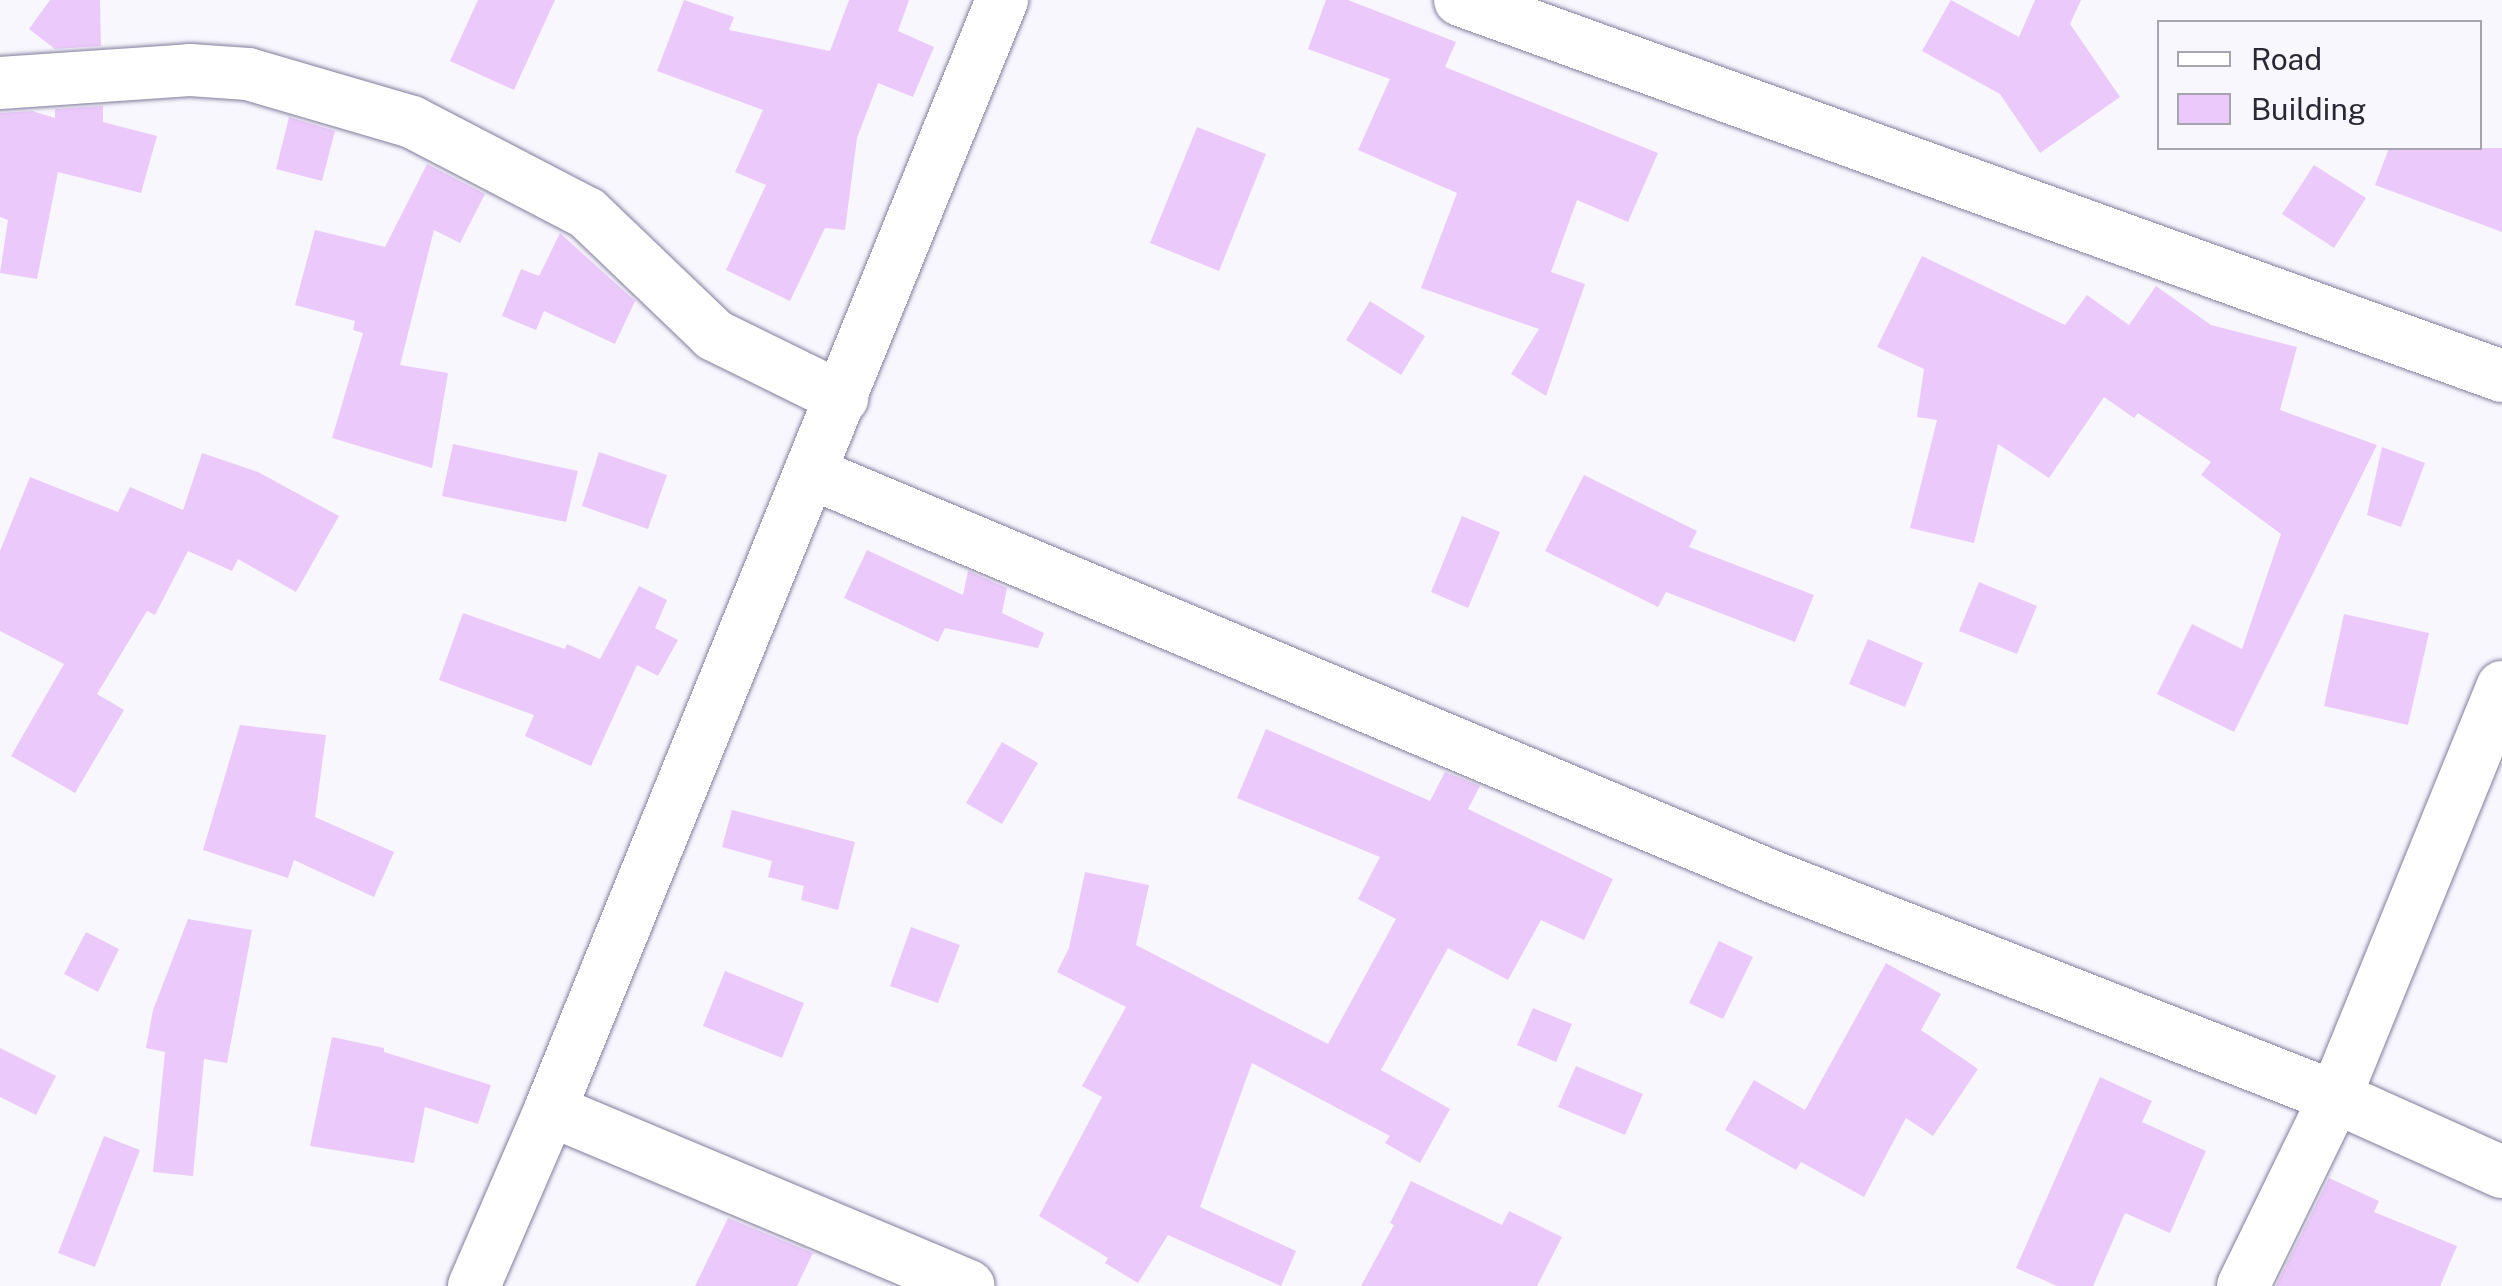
<!DOCTYPE html>
<html>
<head>
<meta charset="utf-8">
<style>
  body { margin:0 }
  #map { position:relative; width:2502px; height:1286px; overflow:hidden; background:#f8f7fe; font-family:"Public Sans",sans-serif }
  div>[style] { position:absolute }
  [style*='--x'] { left:calc(var(--x)*1px); top:calc(var(--y)*1px); width:calc(var(--w)*1px); rotate:calc(var(--a)*1deg) }
  .building>* { inset:0; background:#ebcafb }
  .roads { filter:drop-shadow(0 0 2px #827d9d) drop-shadow(0 0 2px #827d9d) }
  .minor>* { height:52px; margin:-26px; padding:0 26px; transform-origin:26px; border-radius:26px; background:#fff }
  span { translate:-50% -50%; white-space:nowrap; text-align:center; line-height:1.15; -webkit-text-stroke:8px #f8f7fe; paint-order:stroke }
  .legend { position:absolute; left:2157px; top:20px; width:325px; height:130px; box-sizing:border-box; background:#f8f7fe; border:2px solid #a6a4ae; margin:0; padding:12px 18px; list-style:none; font-size:30px; color:#2a2835 }
  .legend li { display:flex; align-items:center; gap:20px; height:50px }
  .legend b { width:50px; border:2px solid #a6a4ae }
</style>
</head>
<body>
<div id="map">
  <div class="building">
    <i style="clip-path:polygon(50px 0,100px 0,101px 46px,55px 49px,29px 29px)"></i>
    <i style="clip-path:polygon(478px 0,555px 0,514px 90px,450px 61px)"></i>
    <i style="clip-path:polygon(684px 0,734px 17px,729px 30px,830px 51px,849px 0,909px 0,898px 31px,934px 47px,913px 97px,878px 83px,857px 138px,845px 230px,825px 228px,790px 301px,726px 270px,766px 185px,735px 172px,763px 110px,657px 71px)"></i>
    <i style="clip-path:polygon(1326px 0,1348px 0,1456px 42px,1445px 67px,1658px 153px,1628px 222px,1577px 200px,1551px 272px,1585px 284px,1546px 396px,1511px 374px,1539px 329px,1421px 288px,1457px 193px,1358px 150px,1390px 79px,1308px 49px)"></i>
    <i style="clip-path:polygon(1951px 0,2019px 37px,2035px 0,2081px 0,2070px 24px,2120px 97px,2040px 153px,2000px 94px,1922px 51px)"></i>
    <i style="clip-path:polygon(103px 106px,103px 122px,157px 136px,141px 193px,58px 172px,37px 279px,0 273px,8px 220px,0 217px,0 113px,32px 111px,55px 118px,55px 109px)"></i>
    <i style="clip-path:polygon(289px 117px,335px 131px,322px 181px,276px 169px)"></i>
    <i style="clip-path:polygon(1197px 127px,1266px 154px,1219px 271px,1150px 243px)"></i>
    <i style="clip-path:polygon(2389px 148px,2502px 148px,2502px 232px,2375px 185px)"></i>
    <i style="clip-path:polygon(427px 164px,485px 194px,460px 243px,434px 230px,400px 365px,448px 373px,432px 468px,332px 438px,363px 333px,353px 330px,355px 321px,295px 305px,315px 230px,385px 247px)"></i>
    <i style="clip-path:polygon(2314px 165px,2366px 198px,2334px 248px,2282px 214px)"></i>
    <i style="clip-path:polygon(560px 233px,635px 301px,615px 344px,544px 311px,536px 330px,502px 316px,521px 269px,539px 276px)"></i>
    <i style="clip-path:polygon(1922px 256px,2065px 325px,2087px 295px,2129px 325px,2156px 286px,2211px 325px,2297px 347px,2280px 410px,2377px 445px,2234px 732px,2157px 694px,2192px 624px,2242px 649px,2281px 534px,2201px 475px,2211px 462px,2138px 413px,2134px 418px,2104px 397px,2049px 478px,1998px 444px,1974px 543px,1910px 528px,1937px 420px,1917px 417px,1924px 369px,1877px 347px)"></i>
    <i style="clip-path:polygon(1370px 301px,1425px 336px,1401px 375px,1346px 340px)"></i>
    <i style="clip-path:polygon(453px 444px,578px 471px,566px 522px,442px 496px)"></i>
    <i style="clip-path:polygon(2382px 447px,2425px 463px,2401px 527px,2367px 515px)"></i>
    <i style="clip-path:polygon(599px 452px,667px 475px,648px 529px,582px 506px)"></i>
    <i style="clip-path:polygon(202px 453px,258px 472px,339px 516px,296px 592px,238px 559px,232px 571px,188px 551px,155px 615px,147px 611px,97px 694px,124px 710px,75px 793px,11px 756px,64px 664px,0 631px,0 551px,30px 477px,118px 512px,130px 487px,183px 510px)"></i>
    <i style="clip-path:polygon(1584px 475px,1697px 531px,1689px 547px,1814px 595px,1795px 642px,1666px 592px,1658px 607px,1545px 551px)"></i>
    <i style="clip-path:polygon(1462px 516px,1500px 532px,1468px 608px,1431px 592px)"></i>
    <i style="clip-path:polygon(867px 550px,963px 595px,968px 571px,1007px 588px,1002px 613px,1044px 633px,1038px 648px,945px 628px,938px 642px,844px 598px)"></i>
    <i style="clip-path:polygon(1979px 582px,2037px 606px,2017px 654px,1959px 631px)"></i>
    <i style="clip-path:polygon(639px 586px,667px 600px,655px 628px,678px 640px,658px 676px,637px 665px,591px 766px,525px 736px,534px 715px,439px 680px,463px 613px,565px 649px,567px 644px,600px 659px)"></i>
    <i style="clip-path:polygon(2344px 614px,2429px 633px,2408px 725px,2324px 706px)"></i>
    <i style="clip-path:polygon(1868px 639px,1923px 663px,1905px 707px,1849px 684px)"></i>
    <i style="clip-path:polygon(240px 725px,326px 735px,315px 817px,394px 852px,374px 897px,294px 860px,288px 878px,203px 850px)"></i>
    <i style="clip-path:polygon(1266px 729px,1430px 801px,1445px 772px,1480px 786px,1468px 809px,1613px 879px,1584px 940px,1541px 920px,1508px 980px,1448px 948px,1381px 1070px,1450px 1109px,1420px 1163px,1385px 1143px,1390px 1136px,1252px 1063px,1200px 1207px,1296px 1251px,1281px 1286px,1168px 1235px,1138px 1283px,1105px 1263px,1108px 1258px,1039px 1216px,1102px 1097px,1082px 1086px,1126px 1007px,1057px 972px,1069px 948px,1085px 872px,1149px 885px,1136px 945px,1328px 1044px,1396px 919px,1358px 899px,1380px 857px,1237px 798px)"></i>
    <i style="clip-path:polygon(1002px 742px,1038px 763px,1002px 824px,966px 803px)"></i>
    <i style="clip-path:polygon(732px 810px,855px 842px,838px 910px,801px 900px,804px 886px,768px 877px,772px 861px,722px 847px)"></i>
    <i style="clip-path:polygon(188px 919px,252px 930px,227px 1063px,204px 1059px,193px 1176px,153px 1172px,165px 1052px,146px 1048px,153px 1010px)"></i>
    <i style="clip-path:polygon(911px 927px,960px 945px,938px 1003px,890px 986px)"></i>
    <i style="clip-path:polygon(86px 932px,119px 949px,98px 992px,64px 974px)"></i>
    <i style="clip-path:polygon(1719px 941px,1753px 957px,1723px 1019px,1689px 1003px)"></i>
    <i style="clip-path:polygon(1886px 963px,1941px 994px,1921px 1030px,1978px 1069px,1933px 1136px,1906px 1118px,1864px 1197px,1801px 1162px,1796px 1170px,1725px 1130px,1754px 1080px,1805px 1110px)"></i>
    <i style="clip-path:polygon(725px 971px,804px 1003px,782px 1058px,703px 1026px)"></i>
    <i style="clip-path:polygon(1533px 1008px,1572px 1024px,1556px 1062px,1517px 1045px)"></i>
    <i style="clip-path:polygon(332px 1037px,384px 1048px,384px 1052px,491px 1085px,478px 1124px,425px 1107px,414px 1163px,310px 1146px)"></i>
    <i style="clip-path:polygon(0 1048px,56px 1076px,36px 1115px,0 1097px)"></i>
    <i style="clip-path:polygon(1576px 1066px,1643px 1094px,1625px 1135px,1558px 1107px)"></i>
    <i style="clip-path:polygon(2100px 1077px,2152px 1101px,2142px 1122px,2206px 1151px,2170px 1233px,2125px 1213px,2093px 1286px,2057px 1286px,2016px 1268px)"></i>
    <i style="clip-path:polygon(104px 1136px,140px 1150px,95px 1267px,58px 1253px)"></i>
    <i style="clip-path:polygon(2329px 1178px,2379px 1201px,2374px 1212px,2457px 1246px,2440px 1286px,2276px 1286px)"></i>
    <i style="clip-path:polygon(1411px 1181px,1502px 1225px,1509px 1211px,1562px 1237px,1537px 1286px,1361px 1286px,1394px 1225px,1390px 1223px)"></i>
    <i style="clip-path:polygon(728px 1218px,813px 1253px,797px 1286px,695px 1286px)"></i>
  </div>
  <div class="roads">
    <div class="minor">
      <i style="--x:1460;--y:0;--w:1108;--a:19.84"></i>
      <i style="--x:0;--y:83;--w:190;--a:-3.9"></i>
      <i style="--x:190;--y:70;--w:58;--a:3.9"></i>
      <i style="--x:248;--y:74;--w:171;--a:16.3"></i>
      <i style="--x:412;--y:122;--w:197;--a:27.5"></i>
      <i style="--x:587;--y:213;--w:176;--a:43.8"></i>
      <i style="--x:714;--y:335;--w:143;--a:26.2"></i>
      <i style="--x:811;--y:473;--w:1043;--a:22.78"></i>
      <i style="--x:1773;--y:877;--w:604;--a:21.38"></i>
      <i style="--x:2335;--y:1097;--w:183;--a:24.2"></i>
      <i style="--x:550;--y:1110;--w:454;--a:22.8"></i>
      <i style="--x:474;--y:1286;--w:192;--a:-66.6"></i>
      <i style="--x:550;--y:1110;--w:1199;--a:-67.84"></i>
      <i style="--x:2243;--y:1286;--w:210;--a:-64"></i>
      <i style="--x:2335;--y:1097;--w:443;--a:-67.8"></i>
    </div>
  </div>
  <ul class="legend">
  <li><b style="height:12px;background:#fff"></b>Road</li>
  <li><b style="height:28px;background:#ebcafb"></b>Building</li>
  </ul>
</div>
</body>
</html>
